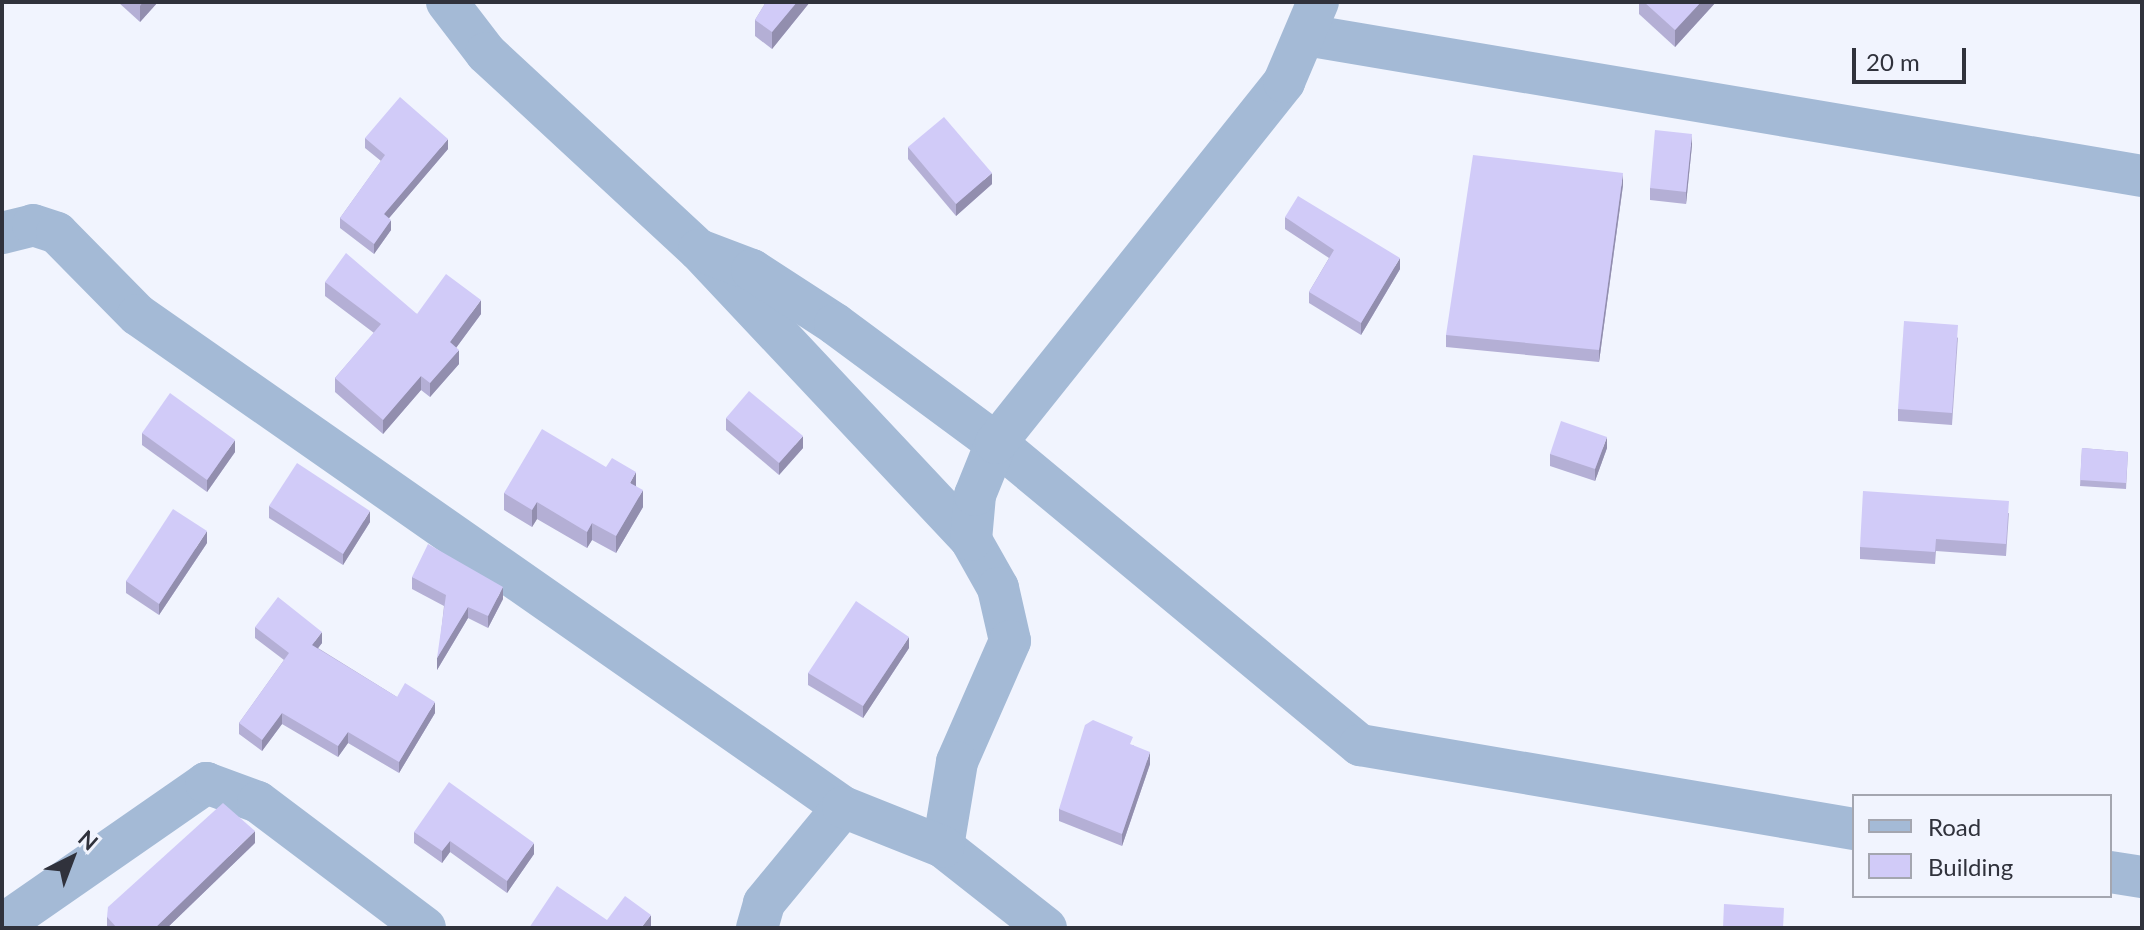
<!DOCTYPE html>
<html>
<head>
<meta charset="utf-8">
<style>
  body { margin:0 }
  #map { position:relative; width:2144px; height:930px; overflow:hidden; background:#f1f4fe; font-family:Lato,sans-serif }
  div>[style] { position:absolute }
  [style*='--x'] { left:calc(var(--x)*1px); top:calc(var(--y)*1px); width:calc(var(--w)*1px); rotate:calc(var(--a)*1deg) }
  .minor>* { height:42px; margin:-21px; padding:0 21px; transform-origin:21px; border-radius:21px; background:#a4bad6 }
  .wall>* { inset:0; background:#b4afd5 }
  .shaded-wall>* { inset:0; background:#928eae }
  .building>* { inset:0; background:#d1cbf8 }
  span { translate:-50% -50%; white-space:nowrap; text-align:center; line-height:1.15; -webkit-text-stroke:6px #f1f4fe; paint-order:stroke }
  .frame { position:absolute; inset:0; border:4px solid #30323c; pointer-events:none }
  .legend { position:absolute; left:1852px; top:794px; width:260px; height:104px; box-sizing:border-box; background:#f1f4fe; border:2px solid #a4a6b0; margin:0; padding:10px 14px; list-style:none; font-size:24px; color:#30323c }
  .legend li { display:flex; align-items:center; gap:16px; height:40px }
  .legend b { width:40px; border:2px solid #a4a6b0 }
  .north { position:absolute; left:32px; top:818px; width:80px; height:80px; -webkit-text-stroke:6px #f1f4fe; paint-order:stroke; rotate:42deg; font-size:22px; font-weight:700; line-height:32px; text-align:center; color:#30323c }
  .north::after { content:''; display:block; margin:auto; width:28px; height:36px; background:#30323c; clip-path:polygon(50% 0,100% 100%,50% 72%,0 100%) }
  .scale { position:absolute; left:1852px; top:48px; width:114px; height:36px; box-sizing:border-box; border:4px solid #30323c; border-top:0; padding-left:10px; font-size:24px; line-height:28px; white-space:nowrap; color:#30323c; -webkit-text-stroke:6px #f1f4fe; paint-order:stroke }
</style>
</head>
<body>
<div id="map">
  <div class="minor">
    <i style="--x:447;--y:2;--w:64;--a:52.6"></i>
    <i style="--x:486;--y:53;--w:290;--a:42.8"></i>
    <i style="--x:699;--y:250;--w:398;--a:46.8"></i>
    <i style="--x:971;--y:540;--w:55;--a:60.6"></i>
    <i style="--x:998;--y:588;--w:54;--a:77.2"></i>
    <i style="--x:1010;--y:641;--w:132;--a:113.7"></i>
    <i style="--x:957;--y:762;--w:86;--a:99.4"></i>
    <i style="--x:943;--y:847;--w:131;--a:38.2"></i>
    <i style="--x:1306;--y:35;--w:848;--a:9.57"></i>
    <i style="--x:2;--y:233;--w:32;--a:-14"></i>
    <i style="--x:33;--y:225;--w:25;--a:18"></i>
    <i style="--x:57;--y:233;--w:115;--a:45.4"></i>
    <i style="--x:138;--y:315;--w:860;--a:34.91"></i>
    <i style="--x:699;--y:250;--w:57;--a:20.7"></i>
    <i style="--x:752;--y:270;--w:99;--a:33"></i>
    <i style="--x:835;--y:324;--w:200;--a:36.5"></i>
    <i style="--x:996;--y:443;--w:473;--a:39.7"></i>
    <i style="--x:1360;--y:745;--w:501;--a:9.65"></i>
    <i style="--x:971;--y:540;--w:45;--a:-84.9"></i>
    <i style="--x:975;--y:495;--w:56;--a:-68"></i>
    <i style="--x:996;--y:443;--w:462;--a:-51.4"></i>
    <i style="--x:1284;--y:82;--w:87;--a:-67"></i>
    <i style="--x:2110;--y:872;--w:32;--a:9"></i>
    <i style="--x:2;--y:925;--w:249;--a:-34.8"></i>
    <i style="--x:206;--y:783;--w:55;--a:20.1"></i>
    <i style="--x:258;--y:802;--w:209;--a:37"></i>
    <i style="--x:757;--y:928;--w:26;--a:-74"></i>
    <i style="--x:764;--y:903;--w:124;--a:-50.5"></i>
    <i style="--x:843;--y:807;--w:108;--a:21.8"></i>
  </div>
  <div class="wall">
    <i style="clip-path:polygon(118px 2px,158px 2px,140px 22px)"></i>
    <i style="clip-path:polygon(766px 2px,810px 2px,772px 49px,755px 36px,755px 20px)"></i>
    <i style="clip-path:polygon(1639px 2px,1716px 2px,1675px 47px,1639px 14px)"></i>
    <i style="clip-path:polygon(365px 138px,448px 149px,389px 218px,391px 230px,374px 254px,340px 228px,340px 218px,381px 161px,365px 148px)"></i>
    <i style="clip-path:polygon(1692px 145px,1686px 204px,1650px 200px,1650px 188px)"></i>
    <i style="clip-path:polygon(908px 147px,992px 184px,956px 216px,908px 159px)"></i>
    <i style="clip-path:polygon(1623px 185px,1599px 362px,1446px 347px,1446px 335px)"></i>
    <i style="clip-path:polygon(1285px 217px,1400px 269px,1361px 335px,1309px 303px,1309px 292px,1329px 258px,1285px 229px)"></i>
    <i style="clip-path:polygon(325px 282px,417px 314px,481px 314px,456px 348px,459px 364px,430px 397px,421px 390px,383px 434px,335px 392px,335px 378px,374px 333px,325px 296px)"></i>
    <i style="clip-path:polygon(1958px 337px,1952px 425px,1898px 421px,1898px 409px)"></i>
    <i style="clip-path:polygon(726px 418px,803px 448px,779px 475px,726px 430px)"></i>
    <i style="clip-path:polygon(142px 433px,235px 452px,207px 492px,142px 445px)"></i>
    <i style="clip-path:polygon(1607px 448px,1595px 481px,1550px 466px,1550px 454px)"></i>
    <i style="clip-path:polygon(2082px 448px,2128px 452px,2126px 489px,2080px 486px)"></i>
    <i style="clip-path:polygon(636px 486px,643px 507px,616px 553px,592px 540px,587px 548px,537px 519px,532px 527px,504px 510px,504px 493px)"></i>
    <i style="clip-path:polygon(269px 506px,370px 522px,343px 565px,269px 518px)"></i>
    <i style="clip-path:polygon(2009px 513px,2006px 556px,1936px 551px,1935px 564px,1860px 559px,1860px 547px)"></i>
    <i style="clip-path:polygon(207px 543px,159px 615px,126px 593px,126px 581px)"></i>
    <i style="clip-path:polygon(412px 577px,503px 599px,488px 628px,468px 618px,437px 670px,444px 606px,412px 589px)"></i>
    <i style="clip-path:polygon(255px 627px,322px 643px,318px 648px,397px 697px,435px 713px,399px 773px,348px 743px,338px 757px,282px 724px,262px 751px,239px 734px,239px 723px,284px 660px,255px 638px)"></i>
    <i style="clip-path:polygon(909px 648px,863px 718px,808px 685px,808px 673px)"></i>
    <i style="clip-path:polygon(1133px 745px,1150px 764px,1122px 846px,1059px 821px,1059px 809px)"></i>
    <i style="clip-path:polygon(414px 832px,534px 854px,507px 893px,450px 852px,442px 863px,414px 843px)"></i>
    <i style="clip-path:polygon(255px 843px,167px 928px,107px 928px,107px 917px)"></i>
  </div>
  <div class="shaded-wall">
    <i style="clip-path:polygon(143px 2px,158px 2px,140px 22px,140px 6px)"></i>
    <i style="clip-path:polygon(797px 2px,810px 2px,772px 49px,772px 32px)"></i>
    <i style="clip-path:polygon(1701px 2px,1716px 2px,1675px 47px,1675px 30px)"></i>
    <i style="clip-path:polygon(1692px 134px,1692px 145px,1686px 204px,1686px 192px)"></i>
    <i style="clip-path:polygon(448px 139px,448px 149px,384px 224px,384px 214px)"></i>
    <i style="clip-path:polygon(992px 173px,992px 184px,956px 216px,956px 204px)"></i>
    <i style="clip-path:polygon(1623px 173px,1623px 185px,1599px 362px,1599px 350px)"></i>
    <i style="clip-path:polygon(391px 220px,391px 230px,374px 254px,374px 244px)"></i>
    <i style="clip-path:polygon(1400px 258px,1400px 269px,1361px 335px,1361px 323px)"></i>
    <i style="clip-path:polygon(481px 300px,481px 314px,450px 356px,450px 342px)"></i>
    <i style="clip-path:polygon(459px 350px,459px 364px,430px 397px,430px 383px)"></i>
    <i style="clip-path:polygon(421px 376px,421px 390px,383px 434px,383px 420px)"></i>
    <i style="clip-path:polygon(803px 436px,803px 448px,779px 475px,779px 463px)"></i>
    <i style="clip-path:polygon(1607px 437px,1607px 448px,1595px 481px,1595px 469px)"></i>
    <i style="clip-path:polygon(235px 440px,235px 452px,207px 492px,207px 480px)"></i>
    <i style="clip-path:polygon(636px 472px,636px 489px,630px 483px)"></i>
    <i style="clip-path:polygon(643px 490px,643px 507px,616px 553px,616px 536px)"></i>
    <i style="clip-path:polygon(537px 502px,537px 519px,532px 527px,532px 510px)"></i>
    <i style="clip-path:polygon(370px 511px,370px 522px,343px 565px,343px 554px)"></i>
    <i style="clip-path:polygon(592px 523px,592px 540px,587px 548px,587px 532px)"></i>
    <i style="clip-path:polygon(207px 531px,207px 543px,159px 615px,159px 604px)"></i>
    <i style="clip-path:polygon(503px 587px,503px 599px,488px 628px,488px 616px)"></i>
    <i style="clip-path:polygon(468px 607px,468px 618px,437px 670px,437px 658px)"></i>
    <i style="clip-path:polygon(322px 632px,322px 643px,312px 656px,312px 645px)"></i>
    <i style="clip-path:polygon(909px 637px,909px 648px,863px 718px,863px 706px)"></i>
    <i style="clip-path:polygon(435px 702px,435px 713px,399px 773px,399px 762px)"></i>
    <i style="clip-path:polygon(282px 713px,282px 724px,262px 751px,262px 740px)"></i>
    <i style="clip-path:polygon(348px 732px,348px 743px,338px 757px,338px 746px)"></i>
    <i style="clip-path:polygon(1150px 752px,1150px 764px,1122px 846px,1122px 834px)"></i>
    <i style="clip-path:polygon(255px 831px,255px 843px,167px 928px,155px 928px)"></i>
    <i style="clip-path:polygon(450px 841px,450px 852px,442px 863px,442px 851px)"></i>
    <i style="clip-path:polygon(534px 843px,534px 854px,507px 893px,507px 881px)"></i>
    <i style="clip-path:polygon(651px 915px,651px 926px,650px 928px,641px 928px)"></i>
  </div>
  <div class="building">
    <i style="clip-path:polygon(766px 2px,797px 2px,772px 32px,755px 20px)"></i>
    <i style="clip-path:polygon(1644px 2px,1701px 2px,1675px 30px)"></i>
    <i style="clip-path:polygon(400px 97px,448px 139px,384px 214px,391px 220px,374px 244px,340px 218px,385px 155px,365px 138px)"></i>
    <i style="clip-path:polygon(944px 117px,992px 173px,956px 204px,908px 147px)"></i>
    <i style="clip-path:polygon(1655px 130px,1692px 134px,1686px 192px,1650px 188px)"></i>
    <i style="clip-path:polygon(1473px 155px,1623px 173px,1599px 350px,1446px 335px)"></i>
    <i style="clip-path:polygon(1298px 196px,1400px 258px,1361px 323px,1309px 292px,1334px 250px,1285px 217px)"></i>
    <i style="clip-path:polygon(346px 253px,417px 314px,446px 274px,481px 300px,450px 342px,459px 350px,430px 383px,421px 376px,383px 420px,335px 378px,381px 324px,325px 282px)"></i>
    <i style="clip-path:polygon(1904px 321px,1958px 325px,1952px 413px,1898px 409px)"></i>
    <i style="clip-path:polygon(749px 391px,803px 436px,779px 463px,726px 418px)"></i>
    <i style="clip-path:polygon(170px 393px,235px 440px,207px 480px,142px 433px)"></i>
    <i style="clip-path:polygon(1561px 421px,1607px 437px,1595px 469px,1550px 454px)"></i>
    <i style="clip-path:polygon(542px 429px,606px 467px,612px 458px,636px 472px,630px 483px,643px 490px,616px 536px,592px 523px,587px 532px,537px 502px,532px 510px,504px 493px)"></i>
    <i style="clip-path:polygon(2082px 448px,2128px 452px,2126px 483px,2080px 480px)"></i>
    <i style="clip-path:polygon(297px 463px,370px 511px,343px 554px,269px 506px)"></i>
    <i style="clip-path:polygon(1863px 491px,2009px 501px,2006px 544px,1936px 539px,1935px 552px,1860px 547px)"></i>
    <i style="clip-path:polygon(173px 509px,207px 531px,159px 604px,126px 581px)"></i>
    <i style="clip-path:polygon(428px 544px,503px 587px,488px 616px,468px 607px,437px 658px,446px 595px,412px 577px)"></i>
    <i style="clip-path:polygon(278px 597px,322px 632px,312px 645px,397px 697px,405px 683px,435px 702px,399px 762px,348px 732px,338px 746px,282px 713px,262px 740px,239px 723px,289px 653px,255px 627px)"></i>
    <i style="clip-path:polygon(856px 601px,909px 637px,863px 706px,808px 673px)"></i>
    <i style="clip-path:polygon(1093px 720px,1133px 737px,1130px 744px,1150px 752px,1122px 834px,1059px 809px,1085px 725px)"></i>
    <i style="clip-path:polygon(449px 782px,534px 843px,507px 881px,450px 841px,442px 851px,414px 832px)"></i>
    <i style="clip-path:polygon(223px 803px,255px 831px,155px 928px,117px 928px,107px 917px,108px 907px)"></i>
    <i style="clip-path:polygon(557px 886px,607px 920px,625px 896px,651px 915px,641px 928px,529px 928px)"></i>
    <i style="clip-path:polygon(1724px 904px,1784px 908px,1783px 928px,1723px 928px)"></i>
  </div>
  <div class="frame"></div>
  <ul class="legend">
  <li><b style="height:10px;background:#a4bad6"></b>Road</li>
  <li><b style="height:22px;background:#d1cbf8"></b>Building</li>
  </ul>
  <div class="north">N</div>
  <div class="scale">20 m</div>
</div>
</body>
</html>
